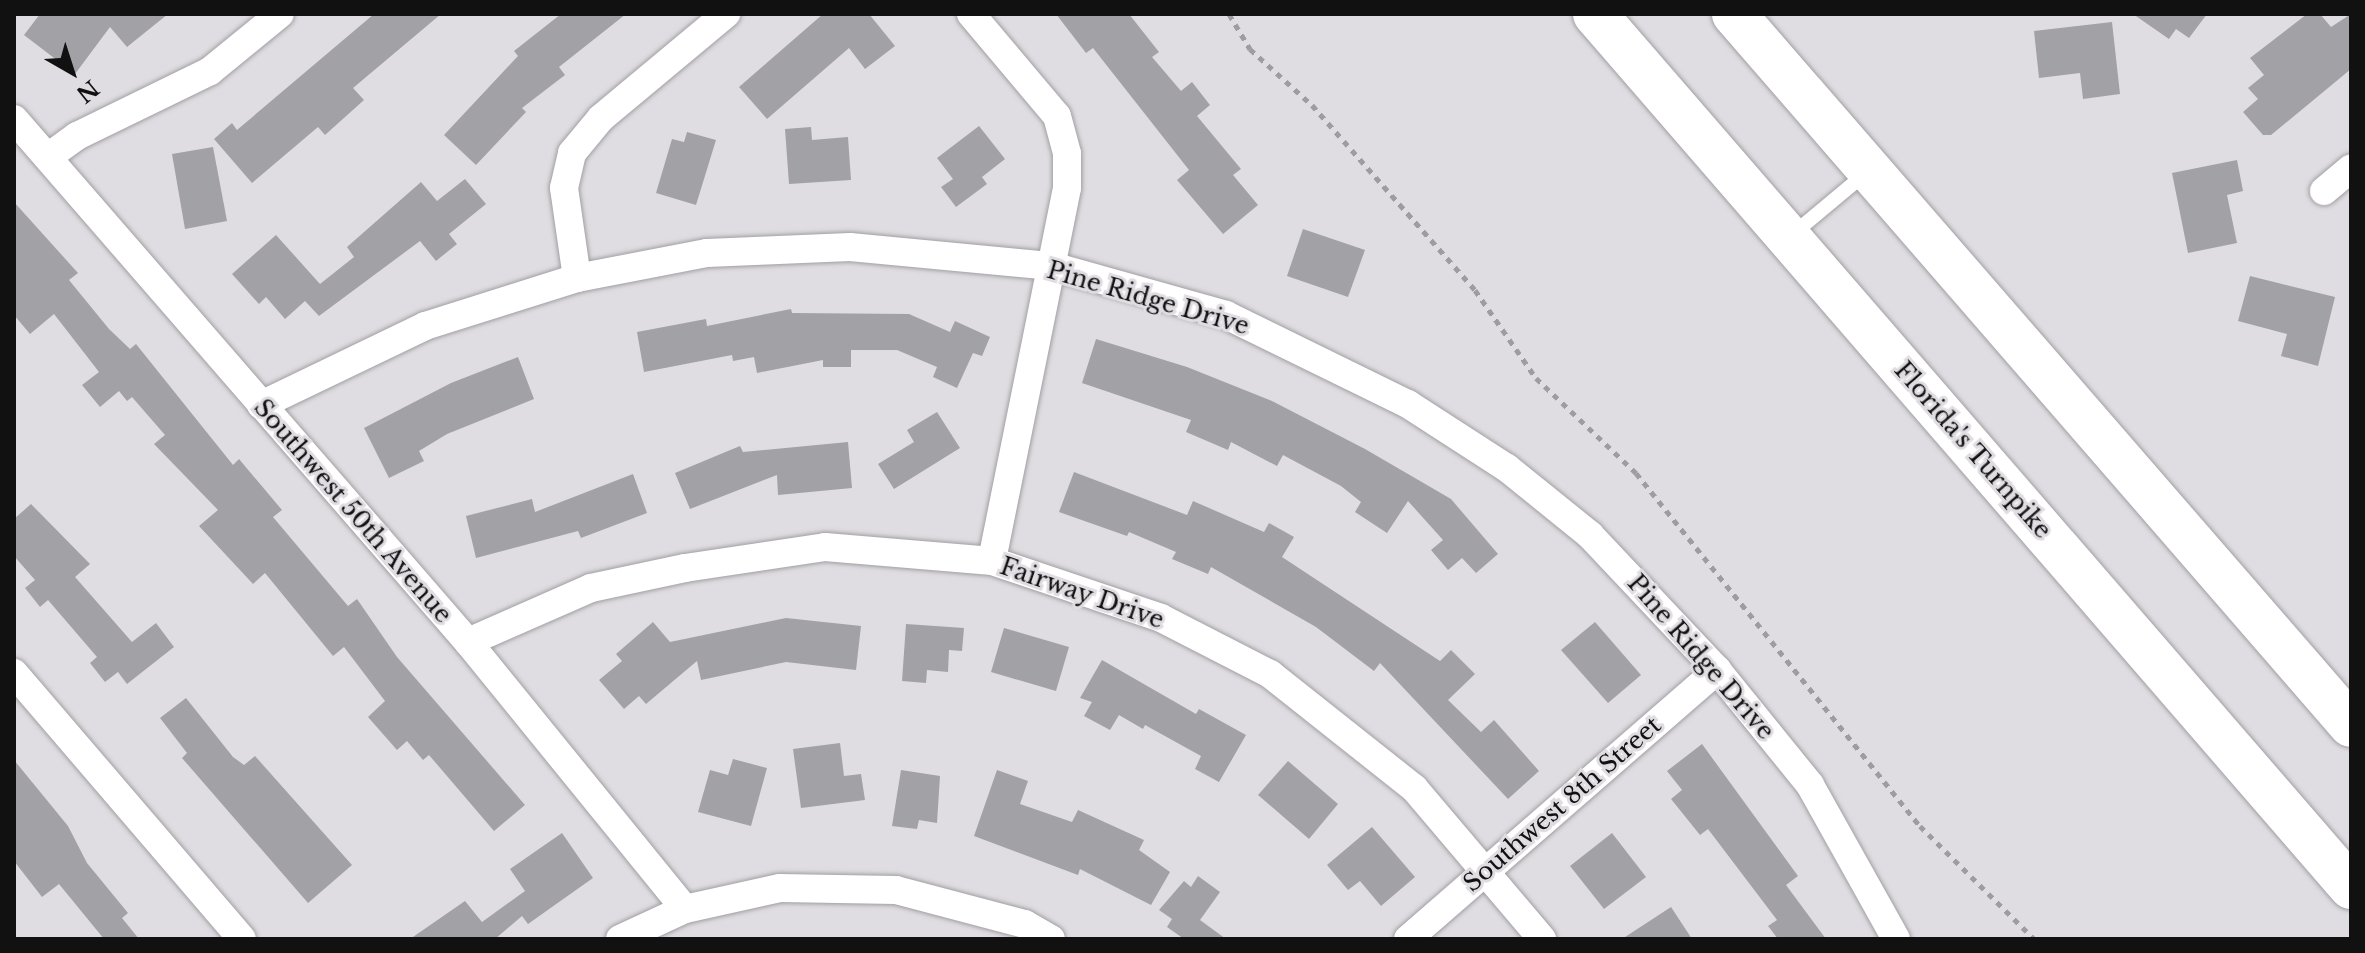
<!DOCTYPE html>
<html>
<head>
<meta charset="utf-8">
<style>
  body { margin:0 }
  #map { position:relative; width:2365px; height:953px; overflow:hidden; background:#e0dde2; font-family:"Libre Baskerville",serif }
  div>[style] { position:absolute }
  [style*='--x'] { left:calc(var(--x)*1px); top:calc(var(--y)*1px); width:calc(var(--w)*1px); rotate:calc(var(--a)*1deg) }
  .building>* { inset:0; background:#a1a1a6 }
  .path>* { height:5px; margin-top:-2.5px; transform-origin:0; background:repeating-linear-gradient(90deg,#9e9ca0 0 6px,transparent 0 12px) }
  .roads { filter:drop-shadow(0 0 2px #a19fa3) drop-shadow(0 0 2px #a19fa3) }
  .lane>* { height:14px; margin:-7px; padding:0 7px; transform-origin:7px; border-radius:7px; background:#fff }
  .street>* { height:28px; margin:-14px; padding:0 14px; transform-origin:14px; border-radius:14px; background:#fff }
  .highway>* { height:44px; margin:-22px; padding:0 22px; transform-origin:22px; border-radius:22px; background:#fff }
  span { translate:-50% -50%; white-space:nowrap; text-align:center; line-height:1.15; -webkit-text-stroke:6px #e0dde2; paint-order:stroke }
  .street-label { font-size:24px; color:#111112 }
  .frame { position:absolute; inset:0; border:16px solid #111112; pointer-events:none }
  .north { position:absolute; left:32px; top:32px; width:80px; height:80px; -webkit-text-stroke:6px #e0dde2; paint-order:stroke; rotate:141deg; font-size:22px; font-weight:700; line-height:32px; text-align:center; color:#111112 }
  .north::after { content:''; display:block; margin:auto; width:28px; height:36px; background:#111112; clip-path:polygon(50% 0,100% 100%,50% 72%,0 100%) }
</style>
</head>
<body>
<div id="map">
  <div class="building">
    <i style="clip-path:polygon(40px 14px,168px 14px,127px 47px,110px 27px,75px 74px,24px 35px)"></i>
    <i style="clip-path:polygon(374px 14px,441px 14px,353px 88px,364px 100px,325px 135px,318px 127px,252px 183px,214px 139px,232px 123px,237px 130px)"></i>
    <i style="clip-path:polygon(561px 14px,626px 14px,559px 67px,565px 75px,522px 108px,526px 112px,476px 165px,444px 135px,518px 56px,514px 51px)"></i>
    <i style="clip-path:polygon(823px 14px,869px 14px,895px 46px,865px 69px,849px 48px,767px 119px,739px 87px)"></i>
    <i style="clip-path:polygon(1056px 14px,1129px 14px,1159px 52px,1152px 57px,1181px 91px,1192px 82px,1210px 105px,1197px 116px,1241px 169px,1233px 175px,1258px 205px,1223px 234px,1177px 180px,1189px 170px,1093px 48px,1086px 53px)"></i>
    <i style="clip-path:polygon(2133px 14px,2207px 14px,2189px 38px,2176px 29px,2169px 39px)"></i>
    <i style="clip-path:polygon(2307px 14px,2320px 14px,2331px 27px,2351px 14px,2351px 69px,2271px 135px,2263px 135px,2243px 112px,2258px 99px,2248px 88px,2264px 75px,2250px 58px)"></i>
    <i style="clip-path:polygon(2112px 22px,2120px 94px,2083px 99px,2080px 73px,2039px 78px,2034px 31px)"></i>
    <i style="clip-path:polygon(979px 126px,1005px 159px,982px 177px,987px 184px,956px 207px,941px 187px,953px 179px,937px 158px)"></i>
    <i style="clip-path:polygon(811px 127px,812px 140px,848px 137px,851px 180px,789px 184px,785px 129px)"></i>
    <i style="clip-path:polygon(687px 132px,716px 140px,696px 205px,656px 193px,672px 139px,684px 142px)"></i>
    <i style="clip-path:polygon(213px 147px,227px 221px,185px 229px,172px 154px)"></i>
    <i style="clip-path:polygon(2237px 160px,2243px 191px,2227px 195px,2237px 243px,2188px 253px,2172px 173px)"></i>
    <i style="clip-path:polygon(465px 179px,486px 204px,449px 234px,457px 244px,436px 261px,420px 241px,319px 316px,305px 301px,285px 319px,266px 297px,259px 304px,232px 274px,276px 235px,320px 284px,354px 257px,347px 247px,421px 182px,437px 201px)"></i>
    <i style="clip-path:polygon(14px 202px,78px 273px,69px 280px,109px 329px,130px 349px,136px 344px,233px 465px,239px 459px,282px 510px,273px 517px,348px 606px,357px 599px,397px 657px,525px 805px,494px 831px,429px 755px,423px 760px,407px 741px,397px 750px,368px 717px,385px 701px,344px 647px,333px 656px,265px 573px,253px 584px,199px 526px,218px 510px,154px 444px,165px 435px,132px 397px,127px 401px,119px 391px,100px 407px,82px 385px,99px 372px,54px 314px,30px 334px,14px 315px)"></i>
    <i style="clip-path:polygon(1303px 229px,1365px 250px,1348px 297px,1287px 276px)"></i>
    <i style="clip-path:polygon(2250px 276px,2335px 297px,2318px 366px,2281px 356px,2287px 334px,2238px 321px)"></i>
    <i style="clip-path:polygon(791px 309px,792px 313px,909px 314px,950px 332px,955px 321px,990px 337px,982px 356px,973px 353px,957px 388px,933px 377px,937px 367px,897px 350px,851px 350px,851px 367px,823px 367px,823px 360px,757px 373px,754px 357px,733px 361px,732px 355px,644px 372px,637px 332px,706px 319px,707px 326px)"></i>
    <i style="clip-path:polygon(1096px 339px,1187px 367px,1272px 401px,1365px 449px,1451px 499px,1498px 554px,1476px 573px,1462px 558px,1448px 570px,1431px 550px,1443px 540px,1408px 501px,1387px 533px,1355px 512px,1361px 502px,1341px 486px,1283px 455px,1277px 466px,1231px 442px,1228px 450px,1186px 432px,1191px 420px,1082px 383px)"></i>
    <i style="clip-path:polygon(518px 357px,534px 399px,447px 434px,419px 451px,424px 461px,389px 478px,364px 428px,451px 383px)"></i>
    <i style="clip-path:polygon(937px 412px,960px 448px,894px 489px,878px 464px,914px 442px,907px 430px)"></i>
    <i style="clip-path:polygon(848px 442px,852px 488px,778px 495px,777px 475px,690px 509px,675px 473px,740px 446px,743px 452px)"></i>
    <i style="clip-path:polygon(1074px 472px,1187px 515px,1193px 501px,1264px 532px,1269px 523px,1294px 537px,1282px 557px,1440px 661px,1451px 650px,1475px 674px,1448px 700px,1481px 732px,1494px 720px,1539px 771px,1508px 799px,1380px 663px,1374px 671px,1316px 627px,1211px 567px,1208px 574px,1172px 559px,1176px 552px,1129px 532px,1127px 536px,1059px 512px)"></i>
    <i style="clip-path:polygon(633px 474px,647px 513px,581px 538px,578px 531px,476px 558px,466px 516px,532px 499px,535px 512px)"></i>
    <i style="clip-path:polygon(31px 504px,90px 564px,75px 577px,132px 642px,156px 623px,174px 647px,127px 684px,118px 672px,105px 682px,90px 663px,97px 657px,48px 600px,40px 607px,25px 588px,35px 580px,14px 556px,14px 519px)"></i>
    <i style="clip-path:polygon(786px 618px,861px 626px,856px 670px,786px 662px,701px 680px,697px 661px,646px 704px,639px 696px,624px 709px,599px 680px,622px 661px,616px 654px,653px 622px,670px 642px)"></i>
    <i style="clip-path:polygon(1595px 622px,1641px 675px,1608px 703px,1561px 650px)"></i>
    <i style="clip-path:polygon(906px 624px,964px 628px,962px 651px,949px 650px,948px 672px,927px 670px,926px 683px,902px 681px)"></i>
    <i style="clip-path:polygon(1004px 628px,1069px 647px,1056px 691px,991px 672px)"></i>
    <i style="clip-path:polygon(1102px 660px,1196px 714px,1199px 709px,1246px 735px,1219px 782px,1195px 769px,1201px 756px,1145px 725px,1143px 729px,1119px 715px,1110px 730px,1084px 716px,1092px 702px,1080px 698px)"></i>
    <i style="clip-path:polygon(186px 698px,233px 757px,244px 765px,255px 756px,352px 865px,308px 903px,182px 758px,187px 753px,160px 718px)"></i>
    <i style="clip-path:polygon(840px 743px,844px 776px,861px 774px,865px 800px,801px 808px,793px 749px)"></i>
    <i style="clip-path:polygon(1702px 744px,1798px 876px,1786px 885px,1826px 939px,1778px 939px,1768px 926px,1777px 920px,1708px 829px,1700px 835px,1671px 799px,1682px 790px,1667px 771px)"></i>
    <i style="clip-path:polygon(733px 759px,767px 768px,751px 826px,698px 812px,710px 770px,728px 775px)"></i>
    <i style="clip-path:polygon(14px 760px,68px 826px,87px 863px,128px 913px,122px 918px,139px 939px,104px 939px,59px 884px,42px 897px,14px 861px)"></i>
    <i style="clip-path:polygon(1288px 761px,1338px 804px,1309px 839px,1258px 795px)"></i>
    <i style="clip-path:polygon(901px 770px,940px 776px,937px 823px,919px 820px,917px 829px,892px 826px)"></i>
    <i style="clip-path:polygon(997px 770px,1028px 781px,1020px 804px,1072px 822px,1078px 810px,1144px 840px,1139px 850px,1170px 872px,1151px 905px,1080px 869px,1078px 875px,974px 836px)"></i>
    <i style="clip-path:polygon(1372px 827px,1415px 877px,1381px 906px,1360px 881px,1348px 890px,1327px 865px)"></i>
    <i style="clip-path:polygon(562px 833px,593px 878px,528px 924px,522px 916px,495px 939px,410px 939px,465px 901px,482px 922px,525px 891px,510px 869px)"></i>
    <i style="clip-path:polygon(1612px 833px,1646px 877px,1604px 909px,1570px 866px)"></i>
    <i style="clip-path:polygon(1198px 876px,1220px 892px,1200px 920px,1226px 939px,1184px 939px,1167px 927px,1172px 919px,1159px 910px,1184px 881px,1191px 887px)"></i>
    <i style="clip-path:polygon(1671px 907px,1692px 939px,1622px 939px)"></i>
  </div>
  <div class="path">
    <i style="--x:1229;--y:14;--w:41;--a:59"></i>
    <i style="--x:1250;--y:49;--w:84;--a:42.1"></i>
    <i style="--x:1312;--y:105;--w:247;--a:48.6"></i>
    <i style="--x:1475;--y:290;--w:107;--a:55.3"></i>
    <i style="--x:1536;--y:378;--w:138;--a:43.5"></i>
    <i style="--x:1636;--y:473;--w:453;--a:51.2"></i>
    <i style="--x:1920;--y:826;--w:161;--a:44.7"></i>
  </div>
  <div class="roads">
    <div class="lane">
      <i style="--x:1793;--y:234;--w:95;--a:-39.9"></i>
    </div>
    <div class="street">
      <i style="--x:971;--y:14;--w:133;--a:49.9"></i>
      <i style="--x:1057;--y:116;--w:39;--a:75"></i>
      <i style="--x:1067;--y:154;--w:34;--a:90"></i>
      <i style="--x:1067;--y:188;--w:380;--a:101.4"></i>
      <i style="--x:14;--y:119;--w:693;--a:49.04"></i>
      <i style="--x:468;--y:642;--w:344;--a:50.9"></i>
      <i style="--x:48;--y:157;--w:36;--a:-36"></i>
      <i style="--x:77;--y:136;--w:148;--a:-26"></i>
      <i style="--x:210;--y:71;--w:90;--a:-39.2"></i>
      <i style="--x:2324;--y:191;--w:35;--a:-40"></i>
      <i style="--x:577;--y:278;--w:91;--a:-98.2"></i>
      <i style="--x:564;--y:188;--w:36;--a:-77"></i>
      <i style="--x:572;--y:153;--w:45;--a:-50.4"></i>
      <i style="--x:601;--y:118;--w:163;--a:-39.8"></i>
      <i style="--x:261;--y:405;--w:182;--a:-25.7"></i>
      <i style="--x:425;--y:326;--w:159;--a:-17.5"></i>
      <i style="--x:577;--y:278;--w:132;--a:-10.9"></i>
      <i style="--x:707;--y:253;--w:143;--a:-2.4"></i>
      <i style="--x:850;--y:247;--w:203;--a:5.4"></i>
      <i style="--x:1052;--y:266;--w:181;--a:15.7"></i>
      <i style="--x:1226;--y:315;--w:203;--a:26.1"></i>
      <i style="--x:1408;--y:404;--w:118;--a:32.9"></i>
      <i style="--x:1507;--y:468;--w:107;--a:38.9"></i>
      <i style="--x:1590;--y:535;--w:185;--a:46.7"></i>
      <i style="--x:1717;--y:670;--w:148;--a:51"></i>
      <i style="--x:1810;--y:785;--w:176;--a:60.8"></i>
      <i style="--x:468;--y:642;--w:134;--a:-23.7"></i>
      <i style="--x:591;--y:588;--w:96;--a:-12"></i>
      <i style="--x:685;--y:568;--w:142;--a:-8.5"></i>
      <i style="--x:825;--y:547;--w:168;--a:4.8"></i>
      <i style="--x:992;--y:561;--w:178;--a:18.6"></i>
      <i style="--x:1161;--y:618;--w:123;--a:27.2"></i>
      <i style="--x:1270;--y:674;--w:184;--a:38.4"></i>
      <i style="--x:1414;--y:788;--w:198;--a:49.7"></i>
      <i style="--x:14;--y:673;--w:350;--a:49.4"></i>
      <i style="--x:620;--y:939;--w:72;--a:-24.8"></i>
      <i style="--x:685;--y:909;--w:97;--a:-12.5"></i>
      <i style="--x:780;--y:888;--w:116;--a:1"></i>
      <i style="--x:896;--y:890;--w:133;--a:14.8"></i>
      <i style="--x:1025;--y:924;--w:30;--a:30"></i>
      <i style="--x:1408;--y:939;--w:410;--a:-41"></i>
    </div>
    <div class="highway">
      <i style="--x:1595;--y:14;--w:1155;--a:49.11"></i>
      <i style="--x:1734;--y:14;--w:941;--a:49.05"></i>
    </div>
  </div>
  <div class="street-label">
    <span style="left:1148px;top:298px;rotate:16deg">Pine Ridge Drive</span>
    <span style="left:1973px;top:450px;rotate:49deg">Florida's Turnpike</span>
    <span style="left:353px;top:511px;rotate:49deg">Southwest 50th Avenue</span>
    <span style="left:1082px;top:593px;rotate:19deg">Fairway Drive</span>
    <span style="left:1701px;top:657px;rotate:49deg">Pine Ridge Drive</span>
    <span style="left:1562px;top:804px;rotate:-41deg">Southwest 8th Street</span>
  </div>
  <div class="frame"></div>
  <div class="north">N</div>
</div>
</body>
</html>
